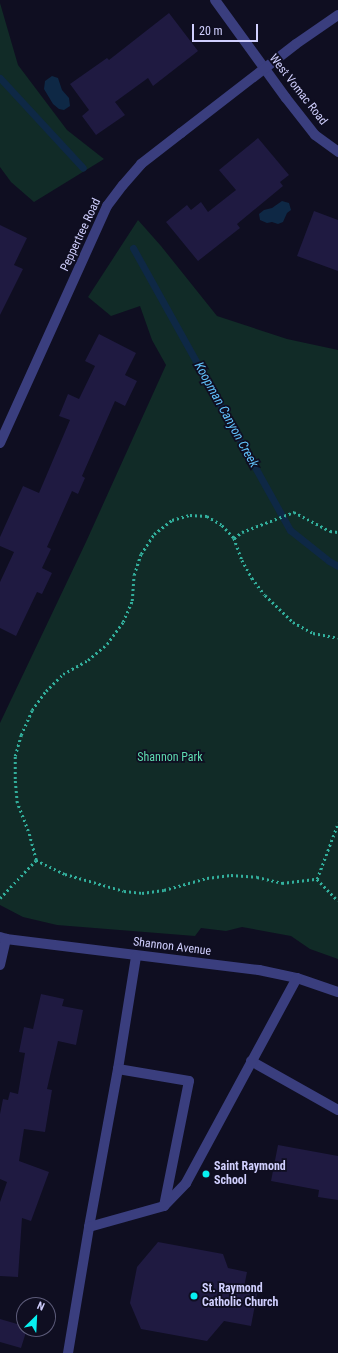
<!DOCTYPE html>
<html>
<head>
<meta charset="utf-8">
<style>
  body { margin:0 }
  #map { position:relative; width:338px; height:1353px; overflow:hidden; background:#0f0e21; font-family:"Roboto Condensed",sans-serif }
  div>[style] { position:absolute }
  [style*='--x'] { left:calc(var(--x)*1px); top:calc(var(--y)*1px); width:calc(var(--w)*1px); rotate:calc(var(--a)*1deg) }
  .green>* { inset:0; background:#112b27 }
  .water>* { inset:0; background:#0e2845 }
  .stream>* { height:7px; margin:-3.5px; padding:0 3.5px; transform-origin:3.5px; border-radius:3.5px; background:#0e2845 }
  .building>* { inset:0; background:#1f1a41 }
  .path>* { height:2.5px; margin-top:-1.25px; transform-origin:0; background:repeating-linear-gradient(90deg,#32af9c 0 2px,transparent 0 5px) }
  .minor>* { height:10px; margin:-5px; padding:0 5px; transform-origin:5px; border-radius:5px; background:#3a3e7e }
  .dots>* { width:11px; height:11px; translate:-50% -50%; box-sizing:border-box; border:2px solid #0f0e21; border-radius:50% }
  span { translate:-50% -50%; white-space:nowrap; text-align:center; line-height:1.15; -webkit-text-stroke:3.5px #0f0e21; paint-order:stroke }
  .street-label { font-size:12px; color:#d0cffe }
  .park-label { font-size:12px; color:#5edbb0 }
  .poi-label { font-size:12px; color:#d0cffe; font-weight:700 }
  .left { translate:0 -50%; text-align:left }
  .water-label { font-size:13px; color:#61c1fa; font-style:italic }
  .north { position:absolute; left:16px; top:1297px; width:40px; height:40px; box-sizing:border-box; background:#0f0e21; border:1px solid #5c5b79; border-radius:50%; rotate:24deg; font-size:11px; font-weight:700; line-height:16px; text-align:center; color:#d0cffe }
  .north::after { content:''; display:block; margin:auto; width:14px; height:18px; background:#07f0f1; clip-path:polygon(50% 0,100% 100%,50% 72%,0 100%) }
  .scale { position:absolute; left:192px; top:24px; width:66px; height:18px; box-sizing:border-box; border:2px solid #d0cffe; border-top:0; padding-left:5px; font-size:12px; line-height:14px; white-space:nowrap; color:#d0cffe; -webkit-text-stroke:3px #0f0e21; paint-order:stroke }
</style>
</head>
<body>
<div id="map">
  <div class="green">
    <i style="clip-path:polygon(0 3px,18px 65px,67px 130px,104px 159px,34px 202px,11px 182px,0 167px)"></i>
    <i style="clip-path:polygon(138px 220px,161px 246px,217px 316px,287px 339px,338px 350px,338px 959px,310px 949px,291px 936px,242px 927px,226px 931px,201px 928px,195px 936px,57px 925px,23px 917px,0 905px,0 723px,86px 542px,166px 365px,152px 340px,140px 306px,111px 316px,88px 297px)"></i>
  </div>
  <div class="water">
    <i style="clip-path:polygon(52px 76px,58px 78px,62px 90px,69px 98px,70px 106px,64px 110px,59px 109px,53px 104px,44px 89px,45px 81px)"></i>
    <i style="clip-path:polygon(282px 201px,289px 203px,291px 210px,287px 213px,283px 222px,278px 224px,272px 222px,267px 223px,260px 220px,259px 214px,264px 210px,272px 208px)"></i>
  </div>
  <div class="stream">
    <i style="--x:0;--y:78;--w:122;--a:47.3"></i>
    <i style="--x:133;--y:248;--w:323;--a:60.9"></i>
    <i style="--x:290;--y:530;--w:50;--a:38.5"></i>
    <i style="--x:329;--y:561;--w:10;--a:29"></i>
  </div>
  <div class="building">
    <i style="clip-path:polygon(169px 13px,198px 51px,153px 86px,148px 78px,115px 102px,125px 115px,96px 135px,82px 116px,89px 110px,70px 84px,107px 58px,109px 60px)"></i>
    <i style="clip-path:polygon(258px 138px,289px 175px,280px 182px,283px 186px,237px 224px,240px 228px,198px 261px,166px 222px,187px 205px,191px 210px,201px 202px,208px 212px,236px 190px,219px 170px)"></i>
    <i style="clip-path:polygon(314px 211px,338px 220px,338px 271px,297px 256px)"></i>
    <i style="clip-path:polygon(0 225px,27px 238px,14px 265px,23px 269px,0 315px)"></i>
    <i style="clip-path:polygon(99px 334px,136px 353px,125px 375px,137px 381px,125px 406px,115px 401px,82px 476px,85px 478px,78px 494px,72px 491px,47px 547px,51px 549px,42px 568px,52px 573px,42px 594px,37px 592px,16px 636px,0 628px,0 582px,14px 552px,0 546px,0 537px,23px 486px,39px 493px,70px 420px,59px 416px,68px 394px,79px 399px,95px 366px,85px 361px)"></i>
    <i style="clip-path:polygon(41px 994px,64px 999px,62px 1006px,83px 1010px,76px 1045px,58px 1041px,47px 1089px,52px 1090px,45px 1132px,24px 1129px,19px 1161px,49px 1172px,31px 1221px,22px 1218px,18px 1277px,0 1276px,0 1202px,7px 1182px,0 1179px,0 1114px,3px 1099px,8px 1100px,10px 1092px,18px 1094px,25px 1053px,19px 1052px,24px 1027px,33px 1029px)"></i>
    <i style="clip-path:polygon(278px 1145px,338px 1156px,338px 1200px,318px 1197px,319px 1190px,271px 1181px)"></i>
    <i style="clip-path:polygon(158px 1242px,223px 1254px,228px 1268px,247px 1272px,244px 1287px,258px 1289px,251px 1326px,224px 1321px,207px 1341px,141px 1329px,130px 1303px,137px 1267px)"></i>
    <i style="clip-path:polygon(0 1319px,24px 1326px,24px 1329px,27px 1329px,21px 1348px,0 1342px)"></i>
  </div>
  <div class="path">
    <i style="--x:234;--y:538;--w:10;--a:-37"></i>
    <i style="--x:242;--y:532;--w:56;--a:-21"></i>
    <i style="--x:294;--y:512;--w:41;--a:27.8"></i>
    <i style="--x:330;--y:531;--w:8;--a:7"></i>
    <i style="--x:36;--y:860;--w:32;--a:26"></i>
    <i style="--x:65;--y:874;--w:61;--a:16.1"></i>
    <i style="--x:124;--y:891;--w:18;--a:6"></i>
    <i style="--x:142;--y:893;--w:22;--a:-8"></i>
    <i style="--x:164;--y:890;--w:45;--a:-15.6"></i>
    <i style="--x:207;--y:878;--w:24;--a:-7"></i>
    <i style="--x:231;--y:875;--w:26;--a:4"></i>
    <i style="--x:257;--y:877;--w:26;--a:13"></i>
    <i style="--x:282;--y:883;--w:35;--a:-7"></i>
    <i style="--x:317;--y:879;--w:30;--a:46"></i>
    <i style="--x:317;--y:879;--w:60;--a:-69.4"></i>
    <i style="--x:0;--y:898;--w:52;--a:-46.5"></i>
    <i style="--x:36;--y:860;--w:30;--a:-105"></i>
    <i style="--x:28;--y:831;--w:30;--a:-111"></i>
    <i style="--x:17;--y:803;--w:24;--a:-95"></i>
    <i style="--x:15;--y:779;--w:23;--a:-90"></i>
    <i style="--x:15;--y:756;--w:22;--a:-74"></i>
    <i style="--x:21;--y:735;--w:27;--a:-66"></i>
    <i style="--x:32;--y:710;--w:24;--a:-54"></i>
    <i style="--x:46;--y:691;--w:24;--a:-45"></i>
    <i style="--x:63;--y:674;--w:29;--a:-29"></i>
    <i style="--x:88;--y:660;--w:25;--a:-40"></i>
    <i style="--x:107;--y:644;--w:27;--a:-54"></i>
    <i style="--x:123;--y:622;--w:23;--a:-67"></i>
    <i style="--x:132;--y:601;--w:26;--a:-86"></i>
    <i style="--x:134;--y:575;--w:22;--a:-72"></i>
    <i style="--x:141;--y:554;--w:24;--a:-57"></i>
    <i style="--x:154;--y:534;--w:23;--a:-38"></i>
    <i style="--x:172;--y:520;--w:19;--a:-16"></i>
    <i style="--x:190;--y:515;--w:17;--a:3"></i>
    <i style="--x:207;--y:516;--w:17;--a:31"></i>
    <i style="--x:222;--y:525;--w:18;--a:47"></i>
    <i style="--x:234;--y:538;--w:23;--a:70"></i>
    <i style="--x:242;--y:560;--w:21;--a:61"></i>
    <i style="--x:252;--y:578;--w:21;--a:53"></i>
    <i style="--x:265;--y:595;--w:39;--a:44"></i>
    <i style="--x:293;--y:622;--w:23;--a:29"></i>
    <i style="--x:313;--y:633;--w:25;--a:11"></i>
  </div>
  <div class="minor">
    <i style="--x:215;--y:0;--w:121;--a:54.1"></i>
    <i style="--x:286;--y:98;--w:47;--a:51.9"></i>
    <i style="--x:315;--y:135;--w:29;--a:36"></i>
    <i style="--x:0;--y:443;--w:260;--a:-65.7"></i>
    <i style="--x:107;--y:206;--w:26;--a:-53"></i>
    <i style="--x:123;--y:185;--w:28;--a:-49"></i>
    <i style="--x:141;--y:164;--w:51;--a:-37.8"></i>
    <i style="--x:181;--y:133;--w:145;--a:-37.7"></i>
    <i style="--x:296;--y:44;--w:51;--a:-34.6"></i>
    <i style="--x:0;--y:937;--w:6;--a:18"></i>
    <i style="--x:6;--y:939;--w:255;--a:7"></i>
    <i style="--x:259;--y:970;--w:39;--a:12"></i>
    <i style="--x:297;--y:978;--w:43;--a:18.9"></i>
    <i style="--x:0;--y:965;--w:27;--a:-77"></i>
    <i style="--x:251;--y:1061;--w:100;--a:29.4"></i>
    <i style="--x:118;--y:1069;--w:114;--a:-80.9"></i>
    <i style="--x:89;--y:1227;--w:161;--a:-79.6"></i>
    <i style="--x:118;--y:1069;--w:72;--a:9.6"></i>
    <i style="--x:189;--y:1081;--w:127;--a:101.3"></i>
    <i style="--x:68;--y:1353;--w:128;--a:-80.5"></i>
    <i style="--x:89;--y:1227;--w:78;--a:-15.6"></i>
    <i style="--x:164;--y:1206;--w:32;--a:-46"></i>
    <i style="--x:186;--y:1183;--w:233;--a:-61.6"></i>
  </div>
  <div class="dots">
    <i style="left:206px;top:1174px;background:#07f0f1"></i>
    <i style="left:194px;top:1296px;background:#07f0f1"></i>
  </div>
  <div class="street-label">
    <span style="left:298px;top:90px;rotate:52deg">West Vomac Road</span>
    <span style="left:81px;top:235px;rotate:-65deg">Peppertree Road</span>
    <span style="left:172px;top:947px;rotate:7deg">Shannon Avenue</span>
  </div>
  <div class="park-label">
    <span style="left:170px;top:758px">Shannon Park</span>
  </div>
  <div class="poi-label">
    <span class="left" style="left:214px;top:1174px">Saint Raymond<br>School</span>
    <span class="left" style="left:202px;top:1296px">St. Raymond<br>Catholic Church</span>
  </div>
  <div class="water-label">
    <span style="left:226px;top:415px;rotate:61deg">Koopman Canyon Creek</span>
  </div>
  <div class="north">N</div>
  <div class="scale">20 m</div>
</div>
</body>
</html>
